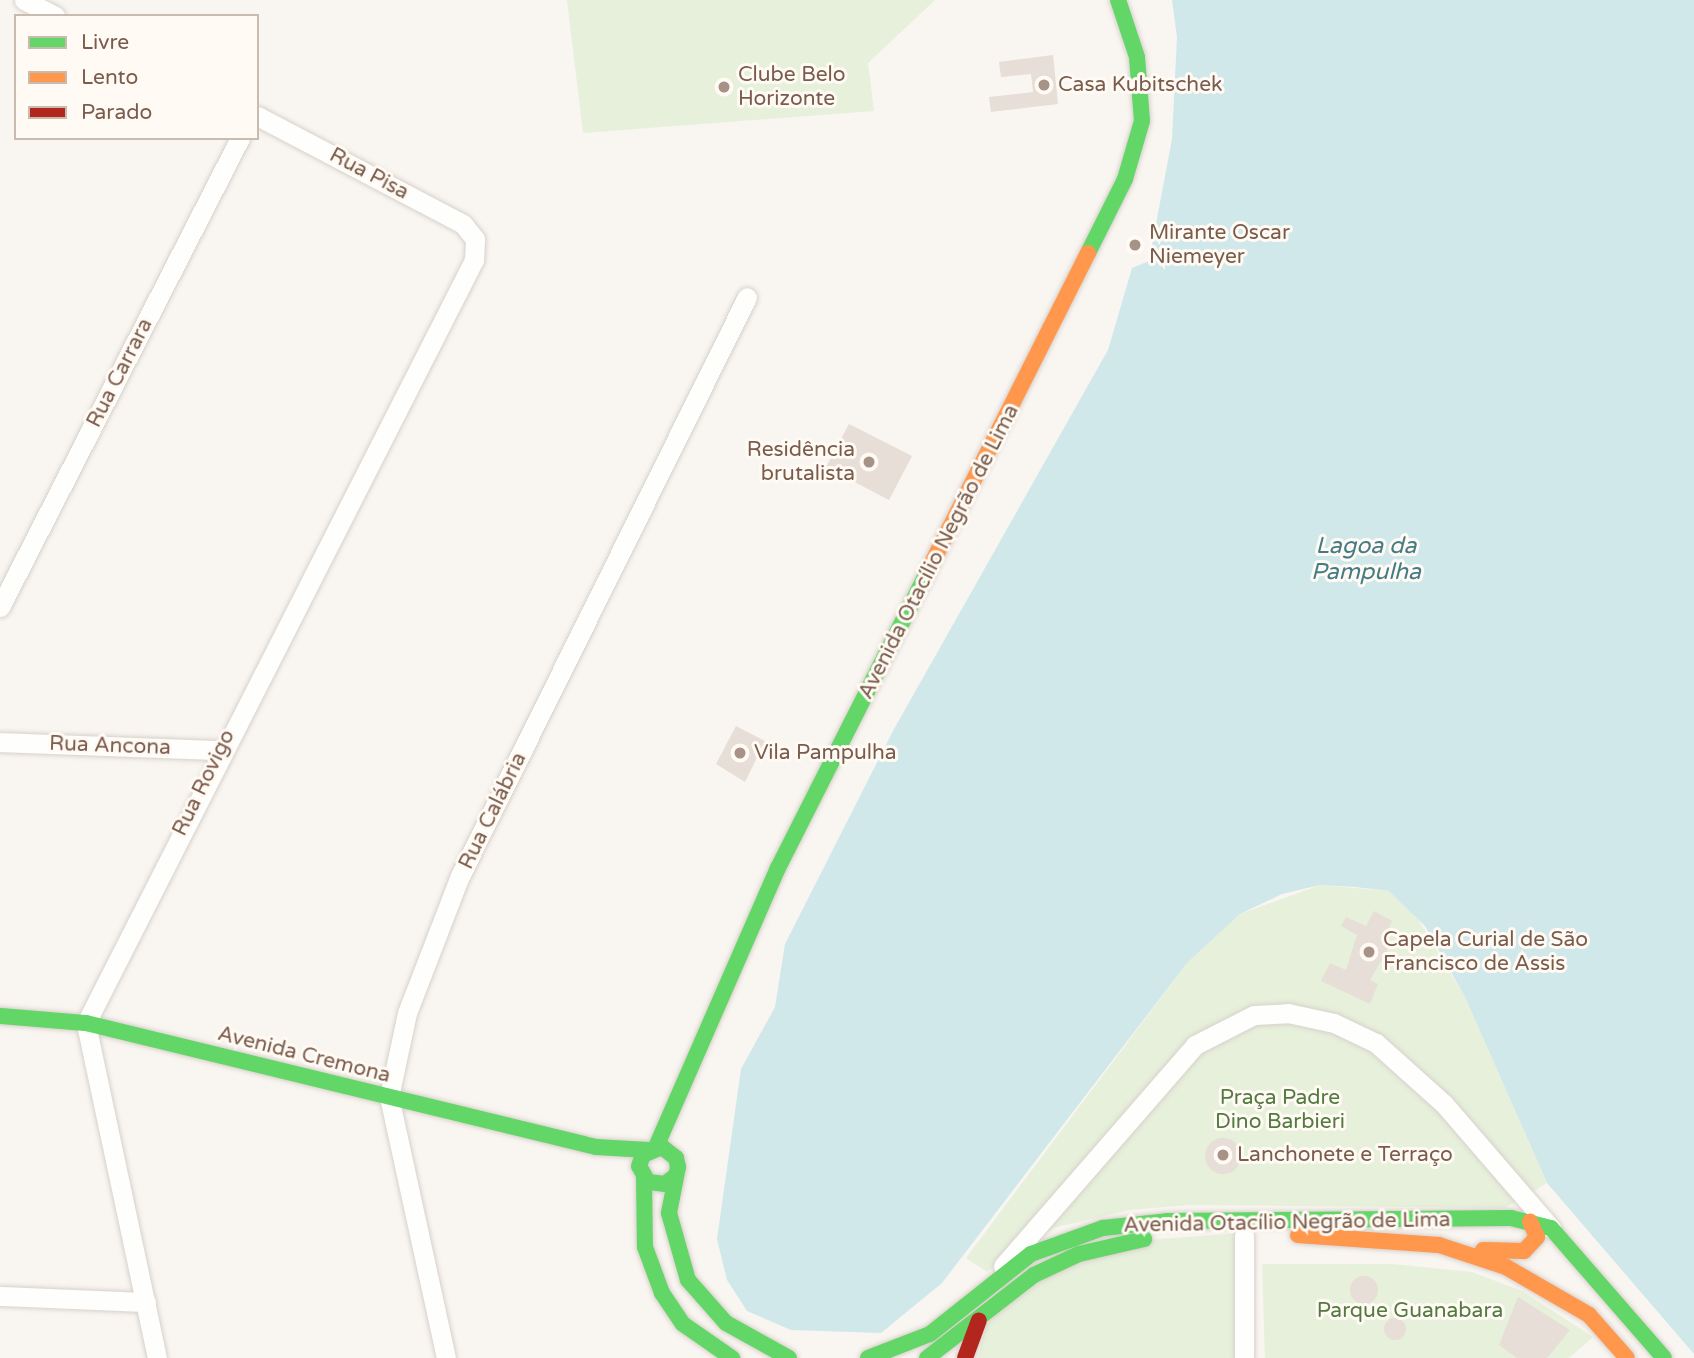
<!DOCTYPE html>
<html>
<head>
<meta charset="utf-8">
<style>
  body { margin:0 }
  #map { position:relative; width:1694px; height:1358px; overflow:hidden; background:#f9f5f0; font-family:"Varela Round",sans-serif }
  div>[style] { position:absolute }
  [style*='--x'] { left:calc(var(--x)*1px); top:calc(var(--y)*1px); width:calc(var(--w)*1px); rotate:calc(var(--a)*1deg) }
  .green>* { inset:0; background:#e7f0db }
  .water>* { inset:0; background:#d0e8ea }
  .building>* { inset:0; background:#e6ded7 }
  .round { border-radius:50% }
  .roads { filter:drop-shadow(0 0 2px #d7d1cb) drop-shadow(0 0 2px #d7d1cb) }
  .street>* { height:19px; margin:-9.5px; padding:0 9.5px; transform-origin:9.5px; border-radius:9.5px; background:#fefefd }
  .fast>* { height:16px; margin:-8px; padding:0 8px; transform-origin:8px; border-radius:8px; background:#63d668 }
  .slow>* { height:16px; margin:-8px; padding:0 8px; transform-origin:8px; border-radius:8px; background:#ff974d }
  .jam>* { height:16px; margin:-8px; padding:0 8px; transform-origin:8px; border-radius:8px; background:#b3261e }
  .dots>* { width:19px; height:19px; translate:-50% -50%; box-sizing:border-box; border:4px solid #fffaf3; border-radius:50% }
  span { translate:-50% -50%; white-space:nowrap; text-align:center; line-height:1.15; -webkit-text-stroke:6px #fffaf3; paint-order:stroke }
  .poi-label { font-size:21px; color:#7a5c4d }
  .left { translate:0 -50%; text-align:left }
  .right { translate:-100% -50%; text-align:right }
  .street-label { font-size:21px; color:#7a5c4d }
  .park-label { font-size:21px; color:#537a41 }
  .water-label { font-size:23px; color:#437c86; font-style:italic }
  .legend { position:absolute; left:14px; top:14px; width:245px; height:126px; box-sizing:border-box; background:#fffaf3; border:2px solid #cabbb1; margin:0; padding:9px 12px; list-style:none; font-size:21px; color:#7a5c4d }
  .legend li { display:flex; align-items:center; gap:14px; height:35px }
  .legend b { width:35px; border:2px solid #cabbb1 }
</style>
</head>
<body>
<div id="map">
  <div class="green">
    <i style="clip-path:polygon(567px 0,935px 0,868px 63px,874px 111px,583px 133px)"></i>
    <i style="clip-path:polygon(1320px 885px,1389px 891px,1413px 911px,1465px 997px,1547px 1183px,1505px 1208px,1188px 1205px,1130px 1210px,1053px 1228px,987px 1272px,966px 1258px,1187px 963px,1240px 914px)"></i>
    <i style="clip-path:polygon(1239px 1233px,1239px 1358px,978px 1358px,987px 1321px,1070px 1260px,1133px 1241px)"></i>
    <i style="clip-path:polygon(1262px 1264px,1392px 1264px,1472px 1272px,1522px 1291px,1593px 1337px,1569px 1358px,1265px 1358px)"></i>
  </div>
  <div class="water">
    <i style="clip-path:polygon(1172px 0,1694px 0,1694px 1354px,1547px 1183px,1465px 997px,1425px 926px,1389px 891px,1355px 887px,1320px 885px,1282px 894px,1240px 914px,1187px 963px,942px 1283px,881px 1333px,791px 1330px,747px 1311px,727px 1280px,717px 1239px,741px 1069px,775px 1007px,785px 944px,894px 729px,1108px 350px,1132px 268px,1149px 261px,1172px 139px,1177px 37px)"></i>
  </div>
  <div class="building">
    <i style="clip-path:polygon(1053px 55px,1058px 104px,991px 112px,989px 97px,1033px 92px,1031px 74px,1001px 77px,999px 62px)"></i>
    <i style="clip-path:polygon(849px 424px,912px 456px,889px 500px,826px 467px)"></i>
    <i style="clip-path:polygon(736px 726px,765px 741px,745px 782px,716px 764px)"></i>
    <i style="clip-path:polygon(1374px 911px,1392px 921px,1385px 937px,1392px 942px,1370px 980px,1378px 984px,1370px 1004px,1321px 981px,1330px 963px,1346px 970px,1357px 935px,1341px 926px,1346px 917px,1366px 926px)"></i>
    <i class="round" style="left:1205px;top:1138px;width:36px;height:36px"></i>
    <i class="round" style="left:1350px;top:1276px;width:28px;height:28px"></i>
    <i style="clip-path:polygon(1518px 1297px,1570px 1330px,1547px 1358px,1517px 1358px,1499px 1345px)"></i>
    <i class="round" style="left:1384px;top:1318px;width:22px;height:22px"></i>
  </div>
  <div class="roads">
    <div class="street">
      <i style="--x:24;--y:0;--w:35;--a:27"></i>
      <i style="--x:0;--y:607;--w:527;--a:-62.9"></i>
      <i style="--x:0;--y:742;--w:220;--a:2.1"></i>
      <i style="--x:1244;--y:1235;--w:123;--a:90"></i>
      <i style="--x:1003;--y:1266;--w:293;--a:-49"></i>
      <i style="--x:1195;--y:1045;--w:66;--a:-27"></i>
      <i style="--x:1254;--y:1015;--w:34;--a:-3"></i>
      <i style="--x:1288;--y:1013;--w:47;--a:12.3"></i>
      <i style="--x:1334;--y:1023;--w:47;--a:25.5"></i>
      <i style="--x:1376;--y:1043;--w:91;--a:41.9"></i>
      <i style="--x:1444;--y:1104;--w:164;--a:49.2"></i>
      <i style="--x:0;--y:1296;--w:146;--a:2.4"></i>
      <i style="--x:157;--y:1358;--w:342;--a:-102"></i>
      <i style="--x:86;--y:1023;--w:856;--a:-63.05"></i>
      <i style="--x:474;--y:260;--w:21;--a:-87"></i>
      <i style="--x:475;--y:239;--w:19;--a:-129"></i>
      <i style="--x:463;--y:224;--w:233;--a:-152.3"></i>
      <i style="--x:446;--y:1358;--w:267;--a:-102.3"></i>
      <i style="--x:389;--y:1097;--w:86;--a:-77.9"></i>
      <i style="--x:407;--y:1013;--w:147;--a:-68.9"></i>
      <i style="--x:460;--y:876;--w:646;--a:-63.63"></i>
    </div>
    <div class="fast">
      <i style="--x:1088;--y:253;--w:83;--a:-63.4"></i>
      <i style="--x:1125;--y:179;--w:60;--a:-73.7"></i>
      <i style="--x:1142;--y:121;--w:64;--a:-94.5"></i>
      <i style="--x:1137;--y:57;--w:60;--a:-108.4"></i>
      <i style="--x:0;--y:1016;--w:86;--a:4.7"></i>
      <i style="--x:86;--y:1023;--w:525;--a:13.67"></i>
      <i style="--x:596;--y:1147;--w:52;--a:3.3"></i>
      <i style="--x:656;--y:1147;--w:305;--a:-66.4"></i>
      <i style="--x:778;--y:868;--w:333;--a:-63.2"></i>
      <i style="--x:674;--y:1177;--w:11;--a:142"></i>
      <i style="--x:665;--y:1184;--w:17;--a:-173"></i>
      <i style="--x:648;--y:1182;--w:18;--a:-119"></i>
      <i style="--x:639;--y:1166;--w:12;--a:-70"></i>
      <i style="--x:643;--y:1155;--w:21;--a:-23"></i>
      <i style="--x:662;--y:1147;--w:18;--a:38"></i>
      <i style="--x:676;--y:1158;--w:9;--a:77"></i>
      <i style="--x:678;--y:1167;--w:47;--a:101.1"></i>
      <i style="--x:669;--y:1213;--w:70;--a:74.2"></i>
      <i style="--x:688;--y:1280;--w:57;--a:48.5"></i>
      <i style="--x:726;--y:1323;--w:72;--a:29.1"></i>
      <i style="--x:644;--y:1178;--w:69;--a:89.2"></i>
      <i style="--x:645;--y:1247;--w:49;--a:69.7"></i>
      <i style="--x:662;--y:1293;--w:37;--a:56"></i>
      <i style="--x:683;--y:1324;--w:60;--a:34.8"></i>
      <i style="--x:868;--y:1358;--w:66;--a:-21.2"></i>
      <i style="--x:930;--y:1334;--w:129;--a:-38.4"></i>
      <i style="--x:1031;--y:1254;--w:77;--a:-19.9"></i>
      <i style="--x:1103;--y:1228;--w:64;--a:-6.2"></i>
      <i style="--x:1167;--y:1221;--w:344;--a:-0.5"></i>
      <i style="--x:1511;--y:1218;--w:41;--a:14"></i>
      <i style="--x:1551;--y:1228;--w:172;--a:49"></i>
      <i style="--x:927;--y:1358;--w:135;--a:-37.8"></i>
      <i style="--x:1034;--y:1275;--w:50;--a:-25"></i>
      <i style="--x:1079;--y:1254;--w:67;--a:-13"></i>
    </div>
    <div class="slow">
      <i style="--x:928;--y:571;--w:356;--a:-63.3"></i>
      <i style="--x:1298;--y:1235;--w:141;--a:4.1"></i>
      <i style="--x:1439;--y:1245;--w:71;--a:18.2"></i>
      <i style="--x:1506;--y:1267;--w:96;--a:30"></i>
      <i style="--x:1589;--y:1315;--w:57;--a:48.5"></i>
      <i style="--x:1483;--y:1250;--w:41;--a:1.4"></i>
      <i style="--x:1524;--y:1251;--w:19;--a:-47"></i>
      <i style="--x:1537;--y:1237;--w:17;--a:-114"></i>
    </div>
    <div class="jam">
      <i style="--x:965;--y:1358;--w:40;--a:-69.8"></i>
    </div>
  </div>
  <div class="dots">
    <i style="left:1044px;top:85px;background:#a69286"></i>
    <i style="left:724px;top:87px;background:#a69286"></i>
    <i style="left:1135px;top:245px;background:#a69286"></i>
    <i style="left:869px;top:462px;background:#a69286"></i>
    <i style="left:740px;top:753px;background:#a69286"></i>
    <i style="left:1369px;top:952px;background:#a69286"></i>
    <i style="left:1223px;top:1155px;background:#a69286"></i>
  </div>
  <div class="poi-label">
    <span class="left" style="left:738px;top:87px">Clube Belo<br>Horizonte</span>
    <span class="left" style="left:1058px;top:85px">Casa Kubitschek</span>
    <span class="left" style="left:1149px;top:245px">Mirante Oscar<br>Niemeyer</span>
    <span class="right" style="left:855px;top:462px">Residência<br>brutalista</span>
    <span class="left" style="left:754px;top:753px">Vila Pampulha</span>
    <span class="left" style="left:1383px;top:952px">Capela Curial de São<br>Francisco de Assis</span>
    <span class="left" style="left:1237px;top:1155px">Lanchonete e Terraço</span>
  </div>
  <div class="street-label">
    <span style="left:369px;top:174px;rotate:28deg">Rua Pisa</span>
    <span style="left:120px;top:373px;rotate:-63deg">Rua Carrara</span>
    <span style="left:939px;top:552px;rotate:-63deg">Avenida Otacílio Negrão de Lima</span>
    <span style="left:110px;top:746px;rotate:2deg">Rua Ancona</span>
    <span style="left:204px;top:783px;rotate:-64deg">Rua Rovigo</span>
    <span style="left:493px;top:811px;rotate:-64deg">Rua Calábria</span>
    <span style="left:304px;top:1055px;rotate:14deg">Avenida Cremona</span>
    <span style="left:1287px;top:1223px;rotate:-1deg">Avenida Otacílio Negrão de Lima</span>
  </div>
  <div class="park-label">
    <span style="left:1280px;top:1110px">Praça Padre<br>Dino Barbieri</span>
    <span style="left:1410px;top:1311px">Parque Guanabara</span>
  </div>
  <div class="water-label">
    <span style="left:1366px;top:559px">Lagoa da<br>Pampulha</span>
  </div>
  <ul class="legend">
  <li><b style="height:9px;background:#63d668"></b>Livre</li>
  <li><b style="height:9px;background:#ff974d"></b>Lento</li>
  <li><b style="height:9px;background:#b3261e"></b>Parado</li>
  </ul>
</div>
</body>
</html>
